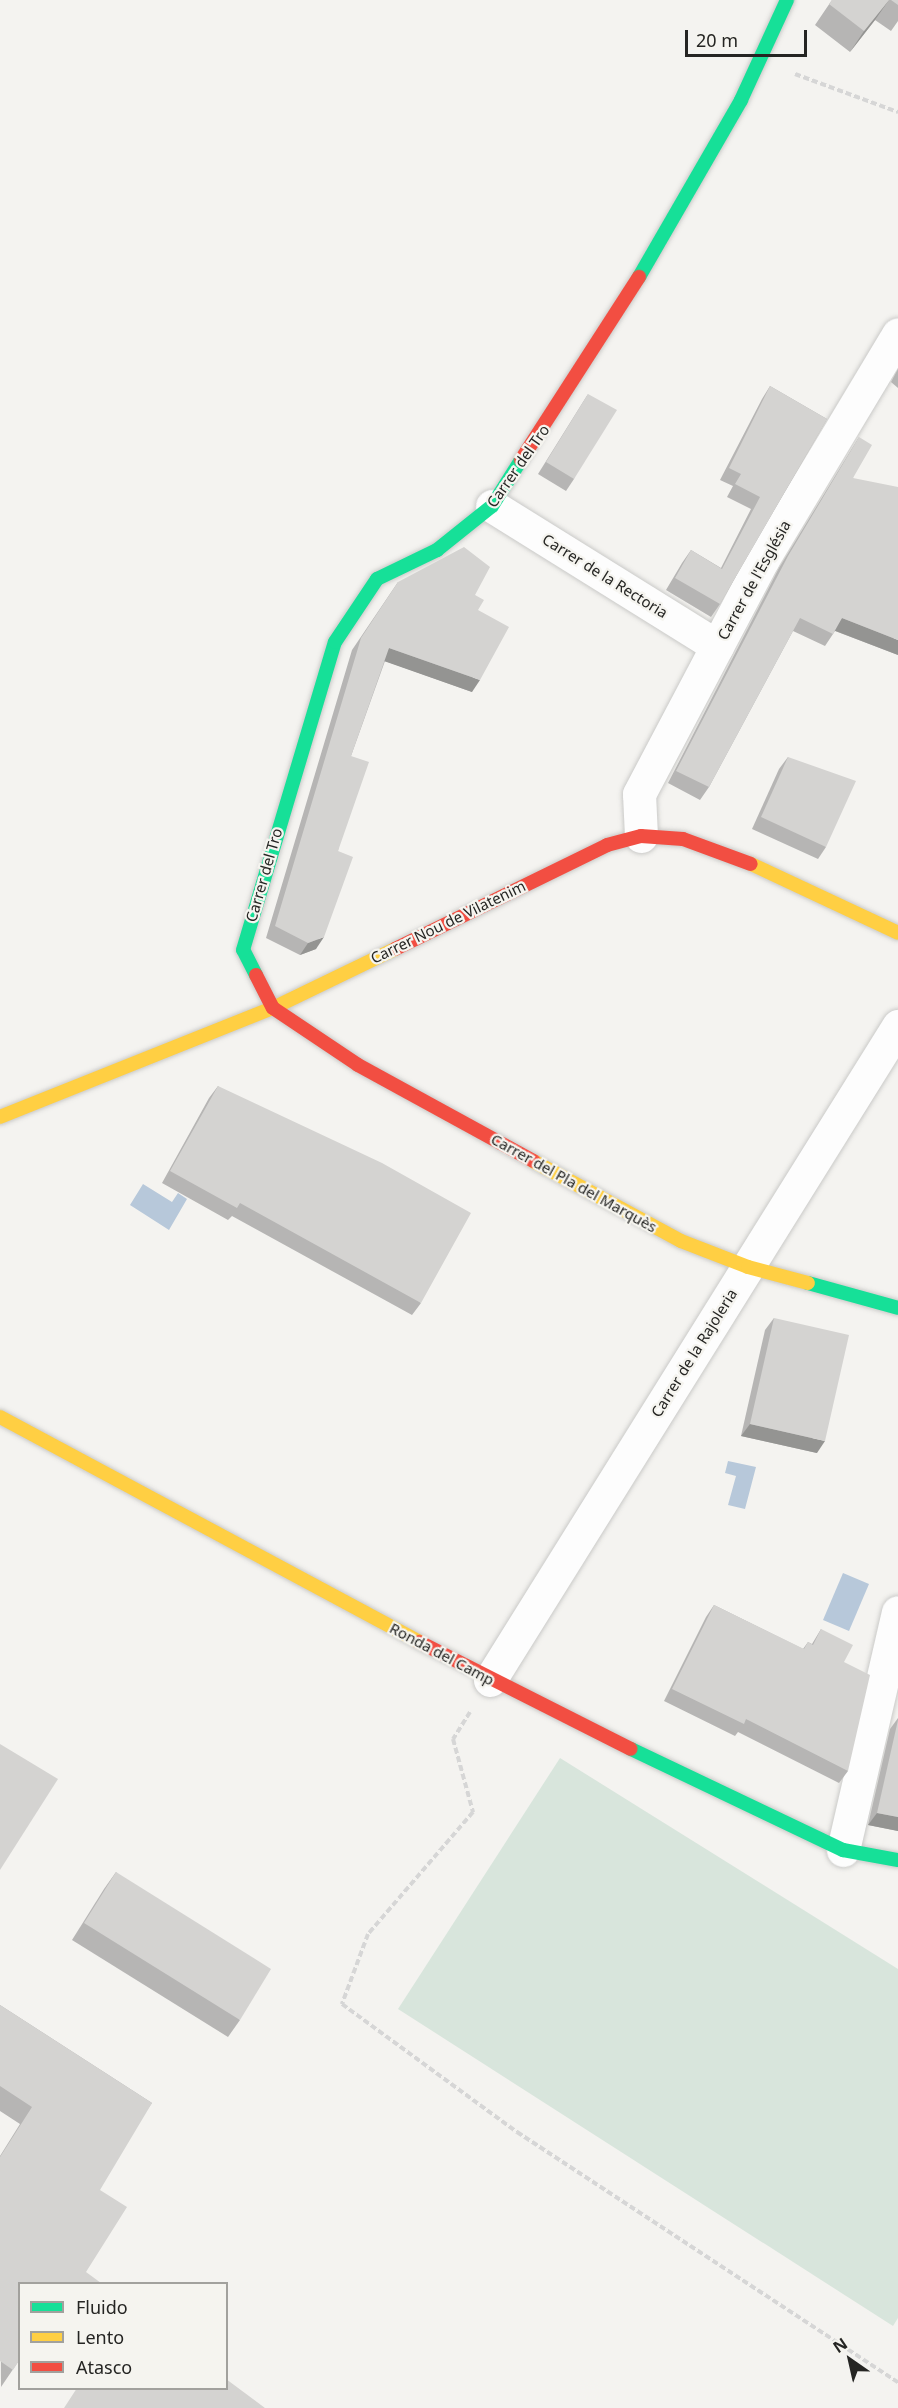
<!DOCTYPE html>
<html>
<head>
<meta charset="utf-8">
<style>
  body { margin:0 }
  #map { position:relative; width:898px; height:2408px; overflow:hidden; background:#f4f3f0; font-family:"Noto Sans",sans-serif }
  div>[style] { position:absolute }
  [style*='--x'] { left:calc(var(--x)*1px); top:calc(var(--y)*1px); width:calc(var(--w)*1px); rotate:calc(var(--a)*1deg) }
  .green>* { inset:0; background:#d8e5dc }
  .water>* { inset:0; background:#b7c8da }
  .path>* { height:4px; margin-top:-2px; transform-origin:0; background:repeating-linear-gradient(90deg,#d6d6d6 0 6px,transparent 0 9px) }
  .roads { filter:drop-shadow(0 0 2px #cacac8) drop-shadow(0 0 2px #cacac8) }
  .street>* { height:33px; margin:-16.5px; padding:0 16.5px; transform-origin:16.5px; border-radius:16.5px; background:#fdfdfd }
  .fast>* { height:14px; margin:-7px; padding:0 7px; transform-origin:7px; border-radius:7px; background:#16e098 }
  .slow>* { height:14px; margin:-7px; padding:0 7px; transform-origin:7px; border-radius:7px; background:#ffcf43 }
  .jam>* { height:14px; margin:-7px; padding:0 7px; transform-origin:7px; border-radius:7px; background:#f24e42 }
  .wall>* { inset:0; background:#b6b5b4 }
  .shaded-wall>* { inset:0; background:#949492 }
  .building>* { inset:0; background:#d4d3d1 }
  span { translate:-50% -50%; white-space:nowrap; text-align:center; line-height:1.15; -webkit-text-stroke:4.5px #f5f4ef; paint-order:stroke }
  .street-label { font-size:15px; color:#252523 }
  .legend { position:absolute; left:18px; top:2282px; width:210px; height:108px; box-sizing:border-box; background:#f5f4ef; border:2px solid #a2a19d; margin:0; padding:8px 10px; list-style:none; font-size:18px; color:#252523 }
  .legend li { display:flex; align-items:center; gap:12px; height:30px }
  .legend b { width:30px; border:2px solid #a2a19d }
  .north { position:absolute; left:820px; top:2330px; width:60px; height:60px; -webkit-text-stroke:4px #f5f4ef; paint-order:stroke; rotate:326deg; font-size:16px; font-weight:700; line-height:24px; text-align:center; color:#252523 }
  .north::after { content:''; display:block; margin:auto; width:21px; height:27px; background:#252523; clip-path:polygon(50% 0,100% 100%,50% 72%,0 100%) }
  .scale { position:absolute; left:685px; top:30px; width:122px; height:27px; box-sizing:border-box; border:3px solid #252523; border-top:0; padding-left:8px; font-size:18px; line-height:21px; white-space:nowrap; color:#252523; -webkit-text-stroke:4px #f5f4ef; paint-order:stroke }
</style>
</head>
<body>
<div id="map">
  <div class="green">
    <i style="clip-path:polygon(560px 1758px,898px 1969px,898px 2318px,893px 2326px,398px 2009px)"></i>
  </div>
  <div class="water">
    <i style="clip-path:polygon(143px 1184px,172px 1202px,178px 1193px,187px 1199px,169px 1230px,130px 1205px)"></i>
    <i style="clip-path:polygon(728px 1461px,756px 1467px,745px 1509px,728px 1505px,736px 1476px,725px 1473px)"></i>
    <i style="clip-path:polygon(843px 1573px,869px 1584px,849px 1631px,823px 1620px)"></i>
  </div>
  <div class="path">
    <i style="--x:795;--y:74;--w:110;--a:20.3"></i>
    <i style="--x:470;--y:1712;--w:32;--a:122"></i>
    <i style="--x:453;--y:1739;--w:76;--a:74.7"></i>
    <i style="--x:473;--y:1812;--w:161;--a:130.7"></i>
    <i style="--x:368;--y:1934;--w:75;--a:110.4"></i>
    <i style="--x:342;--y:2004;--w:217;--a:36.2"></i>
    <i style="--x:517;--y:2132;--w:456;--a:33.3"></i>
  </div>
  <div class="roads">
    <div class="street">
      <i style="--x:492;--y:506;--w:265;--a:31.9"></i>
      <i style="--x:641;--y:836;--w:42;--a:-92.7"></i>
      <i style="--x:639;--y:794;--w:266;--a:-62.2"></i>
      <i style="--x:763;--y:559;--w:262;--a:-59"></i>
      <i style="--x:490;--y:1680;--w:771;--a:-58.04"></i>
      <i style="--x:843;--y:1850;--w:244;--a:-77"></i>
    </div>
    <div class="fast">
      <i style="--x:639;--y:277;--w:204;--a:-60"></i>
      <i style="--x:741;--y:100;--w:110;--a:-65.3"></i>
      <i style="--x:256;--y:975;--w:28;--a:-117"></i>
      <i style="--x:243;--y:950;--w:321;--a:-73.4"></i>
      <i style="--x:335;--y:642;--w:76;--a:-56.3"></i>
      <i style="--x:377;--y:579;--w:67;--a:-25.8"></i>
      <i style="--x:437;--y:550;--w:70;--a:-38.7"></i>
      <i style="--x:492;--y:506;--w:54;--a:-57.8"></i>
      <i style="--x:808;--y:1283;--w:93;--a:15.5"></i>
      <i style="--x:631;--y:1749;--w:235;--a:25.5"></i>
      <i style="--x:843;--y:1850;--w:56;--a:10.3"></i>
    </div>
    <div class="slow">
      <i style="--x:751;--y:864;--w:162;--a:25.1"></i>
      <i style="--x:0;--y:1117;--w:294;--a:-21.8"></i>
      <i style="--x:273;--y:1008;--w:136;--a:-25.8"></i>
      <i style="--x:533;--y:1161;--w:168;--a:28.4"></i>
      <i style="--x:681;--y:1241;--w:72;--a:21.2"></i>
      <i style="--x:748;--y:1267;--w:62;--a:14.9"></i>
      <i style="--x:0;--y:1417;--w:476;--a:28.2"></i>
    </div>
    <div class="jam">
      <i style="--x:521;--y:460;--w:218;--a:-57.2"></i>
      <i style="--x:395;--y:949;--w:236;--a:-26.1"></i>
      <i style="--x:607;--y:845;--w:35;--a:-15"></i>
      <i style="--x:641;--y:836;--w:42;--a:4.1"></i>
      <i style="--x:683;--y:839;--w:72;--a:20.2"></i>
      <i style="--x:256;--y:975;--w:37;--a:63"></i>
      <i style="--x:273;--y:1008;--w:102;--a:33.8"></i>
      <i style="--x:358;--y:1065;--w:200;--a:28.7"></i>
      <i style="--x:419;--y:1642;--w:237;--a:26.8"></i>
    </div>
  </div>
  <div class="wall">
    <i style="clip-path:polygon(832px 0,898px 0,898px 21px,891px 31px,875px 20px,850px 52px,815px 25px)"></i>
    <i style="clip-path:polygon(898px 369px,898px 388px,891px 382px)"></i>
    <i style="clip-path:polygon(770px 386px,827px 419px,720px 604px,711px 617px,666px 590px,682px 563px,691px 550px,721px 568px,751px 509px,727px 497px,733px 486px,720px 480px,762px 399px)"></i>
    <i style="clip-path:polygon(588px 394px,574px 479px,566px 491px,538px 474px)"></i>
    <i style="clip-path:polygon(859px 437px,853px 478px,898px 655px,835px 631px,825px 646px,793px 631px,709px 787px,700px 800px,668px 783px,779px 568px,851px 450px)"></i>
    <i style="clip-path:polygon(398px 582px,475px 595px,478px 610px,472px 692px,385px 661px,351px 756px,338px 851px,316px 949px,300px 955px,266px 938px,352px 650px)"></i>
    <i style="clip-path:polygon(788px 757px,826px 847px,818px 859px,752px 829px,779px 769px)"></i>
    <i style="clip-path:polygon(218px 1086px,421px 1303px,412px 1315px,232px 1216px,228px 1220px,162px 1183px,209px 1098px)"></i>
    <i style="clip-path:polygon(774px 1318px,817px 1453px,741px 1436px,765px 1330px)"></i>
    <i style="clip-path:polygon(714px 1605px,803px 1649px,808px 1642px,812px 1644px,821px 1629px,844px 1662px,848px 1771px,839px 1783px,738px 1732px,735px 1736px,664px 1701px,706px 1617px)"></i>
    <i style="clip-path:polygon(898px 1718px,898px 1831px,868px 1825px,890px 1729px)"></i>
    <i style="clip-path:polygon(116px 1872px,240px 2020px,228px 2037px,72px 1940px,104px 1889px)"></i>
    <i style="clip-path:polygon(0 2005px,152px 2103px,20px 2283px,20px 2359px,1px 2387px,0 2156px,20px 2124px,0 2111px)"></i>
  </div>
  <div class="shaded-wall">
    <i style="clip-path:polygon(889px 0,875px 20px,850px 52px,864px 31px)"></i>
    <i style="clip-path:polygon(842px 618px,898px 640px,898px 655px,833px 630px)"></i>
    <i style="clip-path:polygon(389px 648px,480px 680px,472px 692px,381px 660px)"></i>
    <i style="clip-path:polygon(324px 937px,316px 949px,300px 955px,308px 943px)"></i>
    <i style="clip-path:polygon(750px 1424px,825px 1441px,817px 1453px,741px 1436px)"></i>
    <i style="clip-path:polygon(877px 1813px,898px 1817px,898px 1831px,868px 1825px)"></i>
  </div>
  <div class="building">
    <i style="clip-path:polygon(832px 0,889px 0,864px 31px,829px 4px)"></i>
    <i style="clip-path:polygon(891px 0,898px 0,898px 5px)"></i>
    <i style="clip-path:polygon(770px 386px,827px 419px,720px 604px,675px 578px,691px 550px,722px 569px,760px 497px,735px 484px,741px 474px,729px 468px)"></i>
    <i style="clip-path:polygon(588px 394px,617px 410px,574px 479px,546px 462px)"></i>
    <i style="clip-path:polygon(859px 437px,872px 445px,853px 478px,898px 487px,898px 640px,842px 618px,833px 634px,800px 618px,709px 787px,676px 771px,788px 556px)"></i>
    <i style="clip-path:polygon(464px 547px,490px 567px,475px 595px,484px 600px,478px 610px,509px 627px,480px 680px,389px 648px,351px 756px,369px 762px,338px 851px,353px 857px,324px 937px,308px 943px,275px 926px,361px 638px,398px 582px)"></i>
    <i style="clip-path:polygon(788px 757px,856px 781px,826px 847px,761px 817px)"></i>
    <i style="clip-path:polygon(218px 1086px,382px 1163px,471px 1213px,421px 1303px,240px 1203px,237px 1208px,170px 1171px)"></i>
    <i style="clip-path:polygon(774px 1318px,849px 1335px,825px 1441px,750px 1424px)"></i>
    <i style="clip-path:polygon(714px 1605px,804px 1649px,808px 1642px,813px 1645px,821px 1629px,853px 1645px,844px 1662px,870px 1675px,848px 1771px,746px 1719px,744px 1724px,672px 1689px)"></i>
    <i style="clip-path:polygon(898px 1720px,898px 1817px,877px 1813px)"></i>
    <i style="clip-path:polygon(0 1744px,58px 1779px,0 1870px)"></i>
    <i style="clip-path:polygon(116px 1872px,271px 1969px,240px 2020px,84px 1923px)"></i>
    <i style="clip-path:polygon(0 2005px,152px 2103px,100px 2190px,127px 2207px,86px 2272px,101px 2283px,20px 2283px,20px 2359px,13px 2370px,0 2361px,0 2157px,32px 2107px,0 2086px)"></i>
    <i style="clip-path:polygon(226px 2379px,265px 2408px,64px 2408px,77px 2388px,226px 2388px)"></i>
  </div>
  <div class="street-label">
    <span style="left:518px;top:466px;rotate:-55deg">Carrer del Tro</span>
    <span style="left:605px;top:576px;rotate:32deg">Carrer de la Rectoria</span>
    <span style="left:754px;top:580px;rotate:-61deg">Carrer de l'Església</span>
    <span style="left:264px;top:875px;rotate:-74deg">Carrer del Tro</span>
    <span style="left:448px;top:922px;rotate:-26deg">Carrer Nou de Vilatenim</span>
    <span style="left:574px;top:1183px;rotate:29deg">Carrer del Pla del Marquès</span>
    <span style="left:694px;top:1353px;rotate:-58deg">Carrer de la Rajoleria</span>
    <span style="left:442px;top:1654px;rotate:28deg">Ronda del Camp</span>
  </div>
  <ul class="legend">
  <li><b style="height:8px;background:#16e098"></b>Fluido</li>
  <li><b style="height:8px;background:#ffcf43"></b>Lento</li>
  <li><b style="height:8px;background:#f24e42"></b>Atasco</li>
  </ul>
  <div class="north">N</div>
  <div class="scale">20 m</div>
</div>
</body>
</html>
